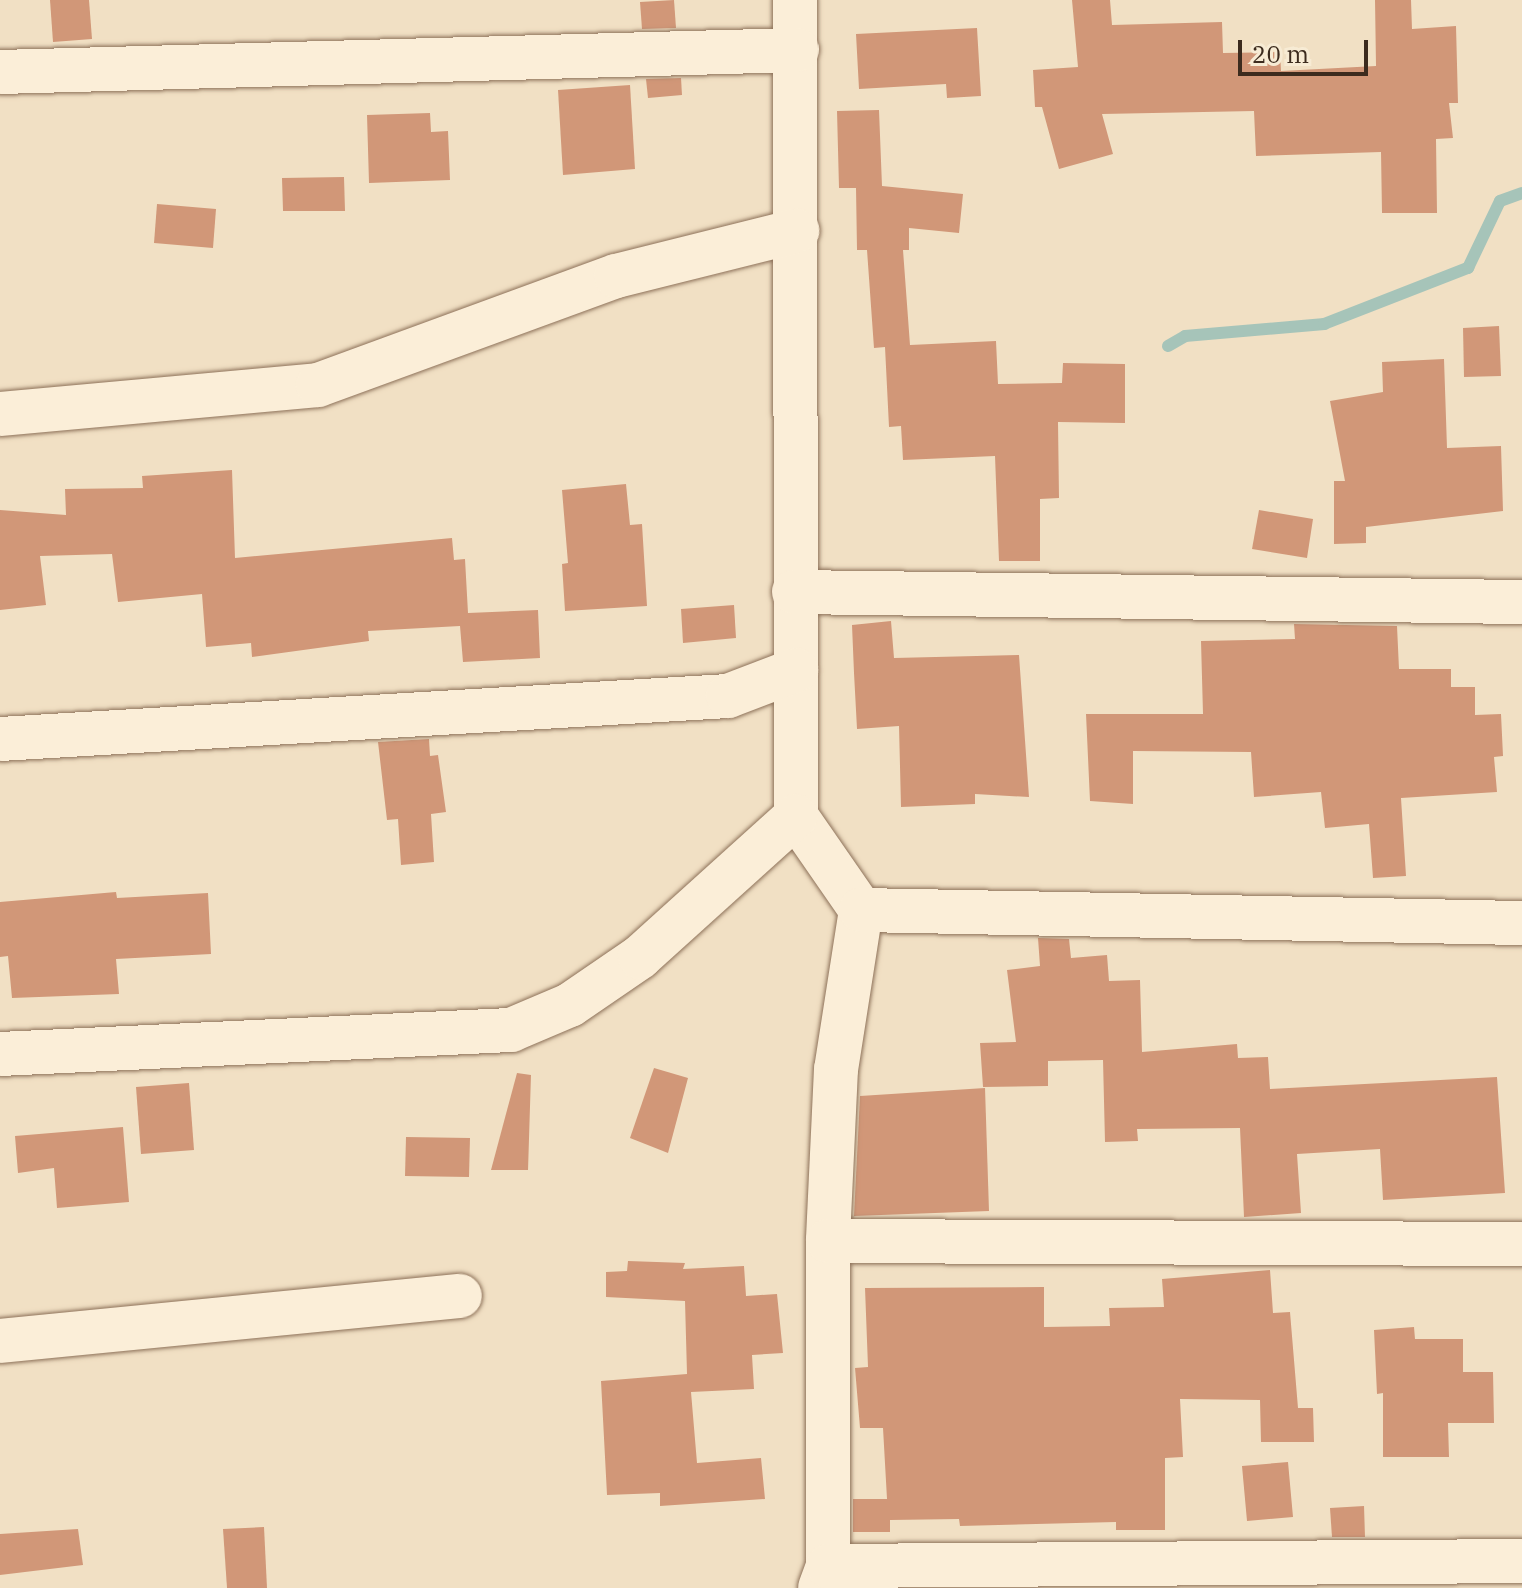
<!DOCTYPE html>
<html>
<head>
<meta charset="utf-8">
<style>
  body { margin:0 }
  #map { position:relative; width:1522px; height:1588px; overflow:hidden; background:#f1e0c4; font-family:"IBM Plex Serif",serif }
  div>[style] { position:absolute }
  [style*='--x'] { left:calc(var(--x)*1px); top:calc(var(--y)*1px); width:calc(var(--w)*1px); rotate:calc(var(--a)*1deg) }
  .stream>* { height:12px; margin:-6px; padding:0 6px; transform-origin:6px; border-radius:6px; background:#a6c4b9 }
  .building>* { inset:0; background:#d19778 }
  .roads { filter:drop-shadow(0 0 2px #8d7159) drop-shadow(0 0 2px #8d7159) }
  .minor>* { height:44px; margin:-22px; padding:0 22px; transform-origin:22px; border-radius:22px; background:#fbeed8 }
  span { translate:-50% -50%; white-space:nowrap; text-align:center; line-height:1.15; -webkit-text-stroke:6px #f7ebd4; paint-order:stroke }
  .scale { position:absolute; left:1238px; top:40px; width:130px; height:36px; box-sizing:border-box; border:4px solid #3c2b1e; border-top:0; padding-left:10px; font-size:24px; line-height:28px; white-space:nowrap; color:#3c2b1e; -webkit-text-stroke:6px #f7ebd4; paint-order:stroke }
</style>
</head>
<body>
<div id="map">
  <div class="stream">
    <i style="--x:1168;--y:346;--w:20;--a:-30"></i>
    <i style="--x:1185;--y:336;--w:140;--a:-4.9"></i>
    <i style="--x:1324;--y:324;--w:155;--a:-21.3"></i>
    <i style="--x:1468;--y:268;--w:74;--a:-64.5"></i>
    <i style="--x:1500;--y:201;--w:23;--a:-20"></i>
  </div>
  <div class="building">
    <i style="clip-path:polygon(50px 0,89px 0,92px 39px,53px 42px)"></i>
    <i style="clip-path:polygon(674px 0,676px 28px,642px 29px,640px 2px)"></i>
    <i style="clip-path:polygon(1072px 0,1110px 0,1112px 25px,1222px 22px,1223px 53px,1280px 52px,1281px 71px,1376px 66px,1375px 0,1411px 0,1412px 29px,1456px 26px,1458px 103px,1449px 103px,1453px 138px,1436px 139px,1437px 213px,1382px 213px,1381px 152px,1256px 156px,1254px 111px,1102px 114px,1113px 154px,1059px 169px,1042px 107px,1035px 107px,1033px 70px,1078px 67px)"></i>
    <i style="clip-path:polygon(977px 28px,981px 96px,947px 98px,946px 84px,859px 89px,856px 34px)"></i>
    <i style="clip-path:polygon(681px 78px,682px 95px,648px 98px,646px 79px)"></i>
    <i style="clip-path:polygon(630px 85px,635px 169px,563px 175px,558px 90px)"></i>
    <i style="clip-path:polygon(879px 110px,882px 186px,963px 194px,959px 233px,909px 228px,909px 250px,903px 250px,910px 345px,996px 341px,998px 384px,1062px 383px,1063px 363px,1125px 364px,1125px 423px,1058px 422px,1059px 498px,1040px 499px,1040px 561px,999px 561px,995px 456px,903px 460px,901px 426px,889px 427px,885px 347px,874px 348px,867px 250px,857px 250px,856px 188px,839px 188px,837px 111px)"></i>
    <i style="clip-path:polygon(430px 113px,431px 132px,448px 131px,450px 180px,369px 183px,367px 115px)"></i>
    <i style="clip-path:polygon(344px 177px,345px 211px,283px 211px,282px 178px)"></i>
    <i style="clip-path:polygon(157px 204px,216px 209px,213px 248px,154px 243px)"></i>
    <i style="clip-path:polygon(1499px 326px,1501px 376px,1464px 377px,1463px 328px)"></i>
    <i style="clip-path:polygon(1444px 359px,1447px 448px,1501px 446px,1503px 511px,1366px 527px,1366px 543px,1334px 544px,1334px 481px,1345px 481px,1330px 401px,1383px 392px,1382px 362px)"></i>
    <i style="clip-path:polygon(232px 470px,235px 558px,452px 538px,454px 560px,465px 559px,468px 613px,538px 610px,540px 658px,463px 662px,460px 626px,368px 631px,369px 641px,252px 657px,251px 643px,206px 647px,202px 594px,118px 602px,112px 554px,40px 556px,46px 605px,0 610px,0 510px,66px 515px,65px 489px,143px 488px,142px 476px)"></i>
    <i style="clip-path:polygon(626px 484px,630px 525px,642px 524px,647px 606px,565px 611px,562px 564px,568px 563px,562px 490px)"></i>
    <i style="clip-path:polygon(1259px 510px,1313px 519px,1307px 558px,1252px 549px)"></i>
    <i style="clip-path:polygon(734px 605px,736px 638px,683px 643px,681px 609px)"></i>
    <i style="clip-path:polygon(891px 621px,894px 658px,1019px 655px,1029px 797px,975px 794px,975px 804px,901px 807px,899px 726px,857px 729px,854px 673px,852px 625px)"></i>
    <i style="clip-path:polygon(1294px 624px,1397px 626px,1399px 669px,1451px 669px,1451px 687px,1475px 687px,1475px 715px,1501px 714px,1503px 756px,1494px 757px,1497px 792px,1401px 798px,1406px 876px,1373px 878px,1369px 824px,1325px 828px,1321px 792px,1254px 797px,1251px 752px,1133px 751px,1133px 804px,1090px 801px,1086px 714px,1203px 714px,1201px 641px,1295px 639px)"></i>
    <i style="clip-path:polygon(429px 739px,430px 756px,438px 755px,446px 812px,431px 814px,434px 862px,401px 865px,398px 819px,387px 820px,378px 742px)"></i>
    <i style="clip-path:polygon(116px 892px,117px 898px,208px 893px,211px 954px,116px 959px,119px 994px,12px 998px,8px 956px,0 957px,0 902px)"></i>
    <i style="clip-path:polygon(1038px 938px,1069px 939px,1071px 958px,1107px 955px,1109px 981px,1140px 980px,1142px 1052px,1237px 1044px,1238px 1058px,1268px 1057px,1270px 1089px,1497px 1077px,1505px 1193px,1383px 1200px,1380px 1149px,1297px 1154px,1301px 1213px,1244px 1217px,1240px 1128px,1137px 1129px,1138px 1141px,1105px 1142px,1103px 1060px,1048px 1061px,1048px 1086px,983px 1087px,980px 1043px,1016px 1042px,1007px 970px,1040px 966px)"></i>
    <i style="clip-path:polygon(654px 1068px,688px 1078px,668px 1153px,630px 1138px)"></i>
    <i style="clip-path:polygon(517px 1073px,531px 1075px,528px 1170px,491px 1170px)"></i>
    <i style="clip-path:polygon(189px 1083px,194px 1150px,141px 1154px,136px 1087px)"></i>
    <i style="clip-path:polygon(985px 1088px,989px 1211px,854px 1216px,860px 1096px)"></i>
    <i style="clip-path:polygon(123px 1127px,129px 1202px,57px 1208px,54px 1168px,18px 1173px,15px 1136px)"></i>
    <i style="clip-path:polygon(406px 1137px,470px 1138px,469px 1177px,405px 1176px)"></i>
    <i style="clip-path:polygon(628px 1261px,685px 1263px,683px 1269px,744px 1266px,746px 1296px,777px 1294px,783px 1353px,752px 1355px,754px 1389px,691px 1392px,697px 1463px,761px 1458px,765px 1499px,660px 1506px,660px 1493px,607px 1495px,601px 1381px,687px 1374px,685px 1301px,606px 1297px,606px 1272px,627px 1271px)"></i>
    <i style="clip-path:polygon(1270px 1270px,1273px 1313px,1290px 1312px,1298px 1408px,1313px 1408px,1314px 1442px,1261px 1442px,1260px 1400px,1180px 1399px,1183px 1457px,1165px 1458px,1165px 1530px,1116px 1530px,1116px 1522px,960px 1526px,959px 1519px,890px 1520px,890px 1532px,853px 1532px,853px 1499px,887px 1499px,883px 1428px,860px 1428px,855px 1368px,868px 1367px,865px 1288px,1044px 1287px,1044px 1327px,1110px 1326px,1109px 1308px,1164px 1307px,1162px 1279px)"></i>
    <i style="clip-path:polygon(1414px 1327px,1415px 1339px,1463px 1339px,1463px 1372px,1493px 1372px,1494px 1423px,1448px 1423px,1449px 1457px,1383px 1457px,1383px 1393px,1377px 1394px,1374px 1330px)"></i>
    <i style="clip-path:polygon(1288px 1462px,1293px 1517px,1247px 1521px,1242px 1466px)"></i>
    <i style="clip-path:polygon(1364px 1506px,1365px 1537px,1332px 1537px,1330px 1508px)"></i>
    <i style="clip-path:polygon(264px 1527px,267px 1588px,227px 1588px,223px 1529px)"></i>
    <i style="clip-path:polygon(78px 1529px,83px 1565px,0 1575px,0 1534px)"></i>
  </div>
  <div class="roads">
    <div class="minor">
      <i style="--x:795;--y:0;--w:816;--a:89.93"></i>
      <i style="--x:796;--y:816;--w:114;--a:55.3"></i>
      <i style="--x:861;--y:910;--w:161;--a:98.9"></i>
      <i style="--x:836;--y:1069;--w:172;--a:92.7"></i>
      <i style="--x:828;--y:1241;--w:325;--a:90"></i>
      <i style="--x:828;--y:1566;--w:23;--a:110"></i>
      <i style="--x:0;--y:72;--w:797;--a:-1.58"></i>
      <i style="--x:0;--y:414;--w:319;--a:-5.2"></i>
      <i style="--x:318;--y:385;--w:317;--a:-20.1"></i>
      <i style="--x:616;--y:276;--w:187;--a:-14"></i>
      <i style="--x:794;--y:592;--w:728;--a:0.79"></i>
      <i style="--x:0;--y:739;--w:729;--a:-3.38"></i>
      <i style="--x:728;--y:696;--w:73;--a:-20.9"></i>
      <i style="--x:861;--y:910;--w:661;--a:1.13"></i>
      <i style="--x:0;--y:1054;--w:512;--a:-2.69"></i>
      <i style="--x:511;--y:1030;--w:64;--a:-23"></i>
      <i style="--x:570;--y:1005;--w:85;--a:-34.4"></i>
      <i style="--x:640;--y:957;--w:210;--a:-42.1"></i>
      <i style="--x:828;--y:1241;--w:694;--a:0.25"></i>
      <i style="--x:0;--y:1341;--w:462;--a:-5.6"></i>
      <i style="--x:828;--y:1566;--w:694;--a:-0.41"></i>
    </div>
  </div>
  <div class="scale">20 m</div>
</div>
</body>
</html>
